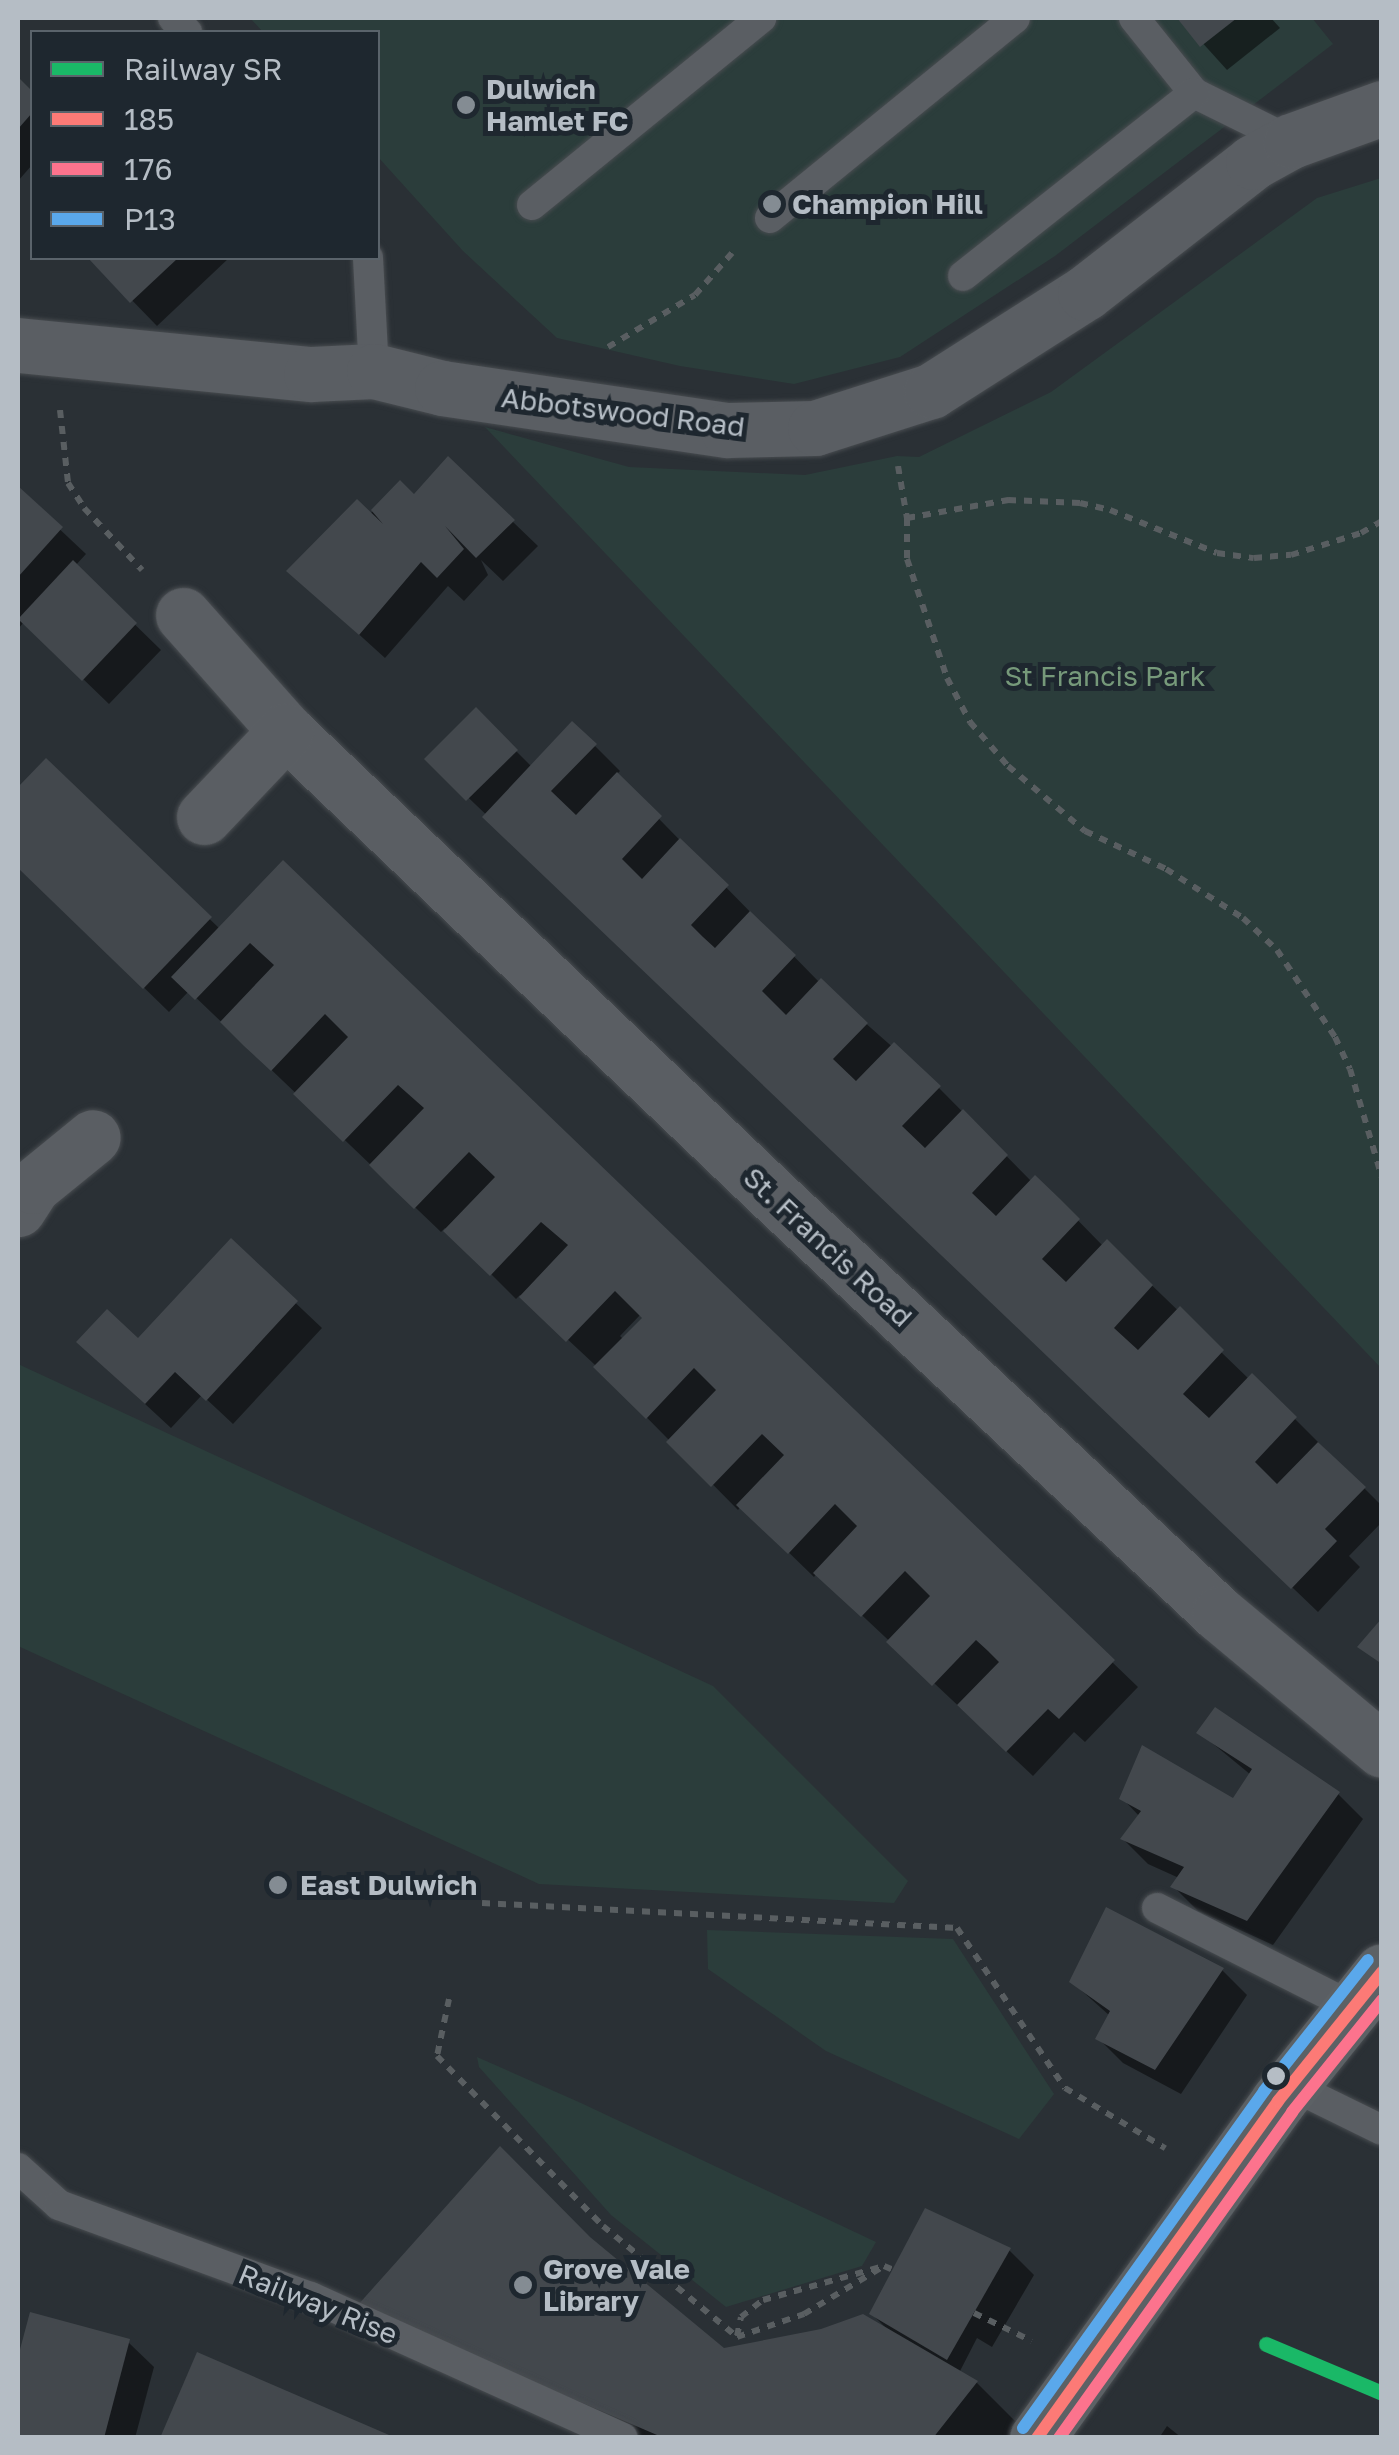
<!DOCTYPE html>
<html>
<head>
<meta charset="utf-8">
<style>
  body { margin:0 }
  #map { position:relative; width:1399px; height:2455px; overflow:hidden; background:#2a3035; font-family:"Golos Text",sans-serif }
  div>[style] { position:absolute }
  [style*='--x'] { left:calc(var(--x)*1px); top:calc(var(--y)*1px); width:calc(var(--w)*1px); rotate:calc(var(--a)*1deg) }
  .green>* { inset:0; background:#2b3d3b }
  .shadow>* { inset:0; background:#0007 }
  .building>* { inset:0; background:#43484d }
  .path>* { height:6px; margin-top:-3px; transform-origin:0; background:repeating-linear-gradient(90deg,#595e61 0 8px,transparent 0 16px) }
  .roads { filter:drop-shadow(0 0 2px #484c50) drop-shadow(0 0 2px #484c50) }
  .service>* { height:30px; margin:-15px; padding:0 15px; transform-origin:15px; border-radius:15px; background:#5a5e63 }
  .minor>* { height:55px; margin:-27.5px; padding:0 27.5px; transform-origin:27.5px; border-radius:27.5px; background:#5a5e63 }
  .primary>* { height:55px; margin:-27.5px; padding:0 27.5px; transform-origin:27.5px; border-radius:27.5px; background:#5c6165 }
  .bus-1>* { height:12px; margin:-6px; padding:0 6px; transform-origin:6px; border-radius:6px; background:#fc7a76 }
  .bus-2>* { height:12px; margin:-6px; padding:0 6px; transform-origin:6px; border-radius:6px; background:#fc738d }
  .bus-3>* { height:12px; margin:-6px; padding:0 6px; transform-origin:6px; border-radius:6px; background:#5aa8eb }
  .rail-1>* { height:15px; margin:-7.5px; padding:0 7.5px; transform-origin:7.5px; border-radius:7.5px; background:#1ab867 }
  .dots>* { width:28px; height:28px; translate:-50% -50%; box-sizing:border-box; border:5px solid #1e272f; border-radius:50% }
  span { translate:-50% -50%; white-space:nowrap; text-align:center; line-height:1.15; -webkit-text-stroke:10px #1e272f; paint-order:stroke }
  .poi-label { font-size:28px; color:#b5bdc5; font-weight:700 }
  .left { translate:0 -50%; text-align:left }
  .street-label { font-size:28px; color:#b5bdc5 }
  .park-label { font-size:28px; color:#76997a }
  .frame { position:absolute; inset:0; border:20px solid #b5bdc5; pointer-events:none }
  .legend { position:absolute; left:30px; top:30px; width:350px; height:230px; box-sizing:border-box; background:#1e272f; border:2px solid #5a636b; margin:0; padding:12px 18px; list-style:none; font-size:30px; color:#b5bdc5 }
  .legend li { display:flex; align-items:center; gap:20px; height:50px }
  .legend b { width:50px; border:2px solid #5a636b }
</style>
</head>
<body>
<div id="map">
  <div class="green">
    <i style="clip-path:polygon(250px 18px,1312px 18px,1333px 44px,1055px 256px,900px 357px,794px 384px,680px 366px,557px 338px,463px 251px,378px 157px,378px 32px,263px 32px)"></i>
    <i style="clip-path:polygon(1381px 178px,1382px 178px,1381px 1368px,485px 427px,629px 467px,805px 475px,897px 456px,919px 457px,1051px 392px,1317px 198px)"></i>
    <i style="clip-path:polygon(18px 1364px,713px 1686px,908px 1881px,894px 1903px,539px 1884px,18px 1646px)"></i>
    <i style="clip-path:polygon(707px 1930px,953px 1939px,1054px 2094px,1019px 2139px,826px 2051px,708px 1969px)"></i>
    <i style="clip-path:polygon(477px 2057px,581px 2103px,876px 2242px,862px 2266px,726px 2307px,611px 2215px,479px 2067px)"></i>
  </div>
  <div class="shadow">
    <i style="clip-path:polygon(1180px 18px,1271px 18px,1280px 28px,1227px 70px)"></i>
    <i style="clip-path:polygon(18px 80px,32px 94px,32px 165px,18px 181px)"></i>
    <i style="clip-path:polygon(91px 258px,229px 258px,157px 326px)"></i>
    <i style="clip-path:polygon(400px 484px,414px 497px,513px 522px,538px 546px,503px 581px,481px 560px,488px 575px,464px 601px,448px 586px,385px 658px,289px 571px,369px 515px)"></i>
    <i style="clip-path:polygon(18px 490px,86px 554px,75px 566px,161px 650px,109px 704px,24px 622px,18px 629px)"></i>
    <i style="clip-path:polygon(476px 711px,532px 767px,595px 746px,620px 771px,616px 775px,820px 983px,939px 1088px,1032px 1182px,1058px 1200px,1103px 1246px,1107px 1242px,1249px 1379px,1252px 1376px,1382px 1506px,1382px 1522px,1349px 1556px,1360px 1567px,1318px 1612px,428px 759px)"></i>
    <i style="clip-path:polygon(evenodd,46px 761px,220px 929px,283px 864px,1138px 1687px,1085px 1742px,1074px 1732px,1033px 1776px,817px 1573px,814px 1577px,741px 1506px,738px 1510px,594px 1364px,520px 1295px,516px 1299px,445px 1228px,441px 1232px,189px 991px,169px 1012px,18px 865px,18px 791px,46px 761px,641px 1314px,645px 1318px,624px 1340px,620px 1336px,641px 1314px)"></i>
    <i style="clip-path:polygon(231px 1242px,322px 1328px,233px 1424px,202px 1395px,171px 1428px,105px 1367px,138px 1341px)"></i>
    <i style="clip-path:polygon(1200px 1733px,1338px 1794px,1363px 1819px,1273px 1945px,1198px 1911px,1173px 1886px,1179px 1878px,1148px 1864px,1123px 1839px,1140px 1817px,1122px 1798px,1234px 1801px,1251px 1775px)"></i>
    <i style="clip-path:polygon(1222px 1970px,1247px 1995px,1181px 2094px,1123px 2063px,1098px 2038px,1110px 2016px,1072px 1982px)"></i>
    <i style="clip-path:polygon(592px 2242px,723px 2350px,887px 2329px,872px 2314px,1009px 2250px,1034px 2275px,992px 2347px,977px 2338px,959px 2373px,977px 2383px,1020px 2426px,1011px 2438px,612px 2438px,360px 2306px)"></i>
    <i style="clip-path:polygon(31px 2315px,128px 2342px,154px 2367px,135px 2438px,18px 2438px,18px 2366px)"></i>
    <i style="clip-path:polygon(1167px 2426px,1182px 2438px,1159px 2438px)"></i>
  </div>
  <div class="building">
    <i style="clip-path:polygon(1177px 18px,1237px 18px,1200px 47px)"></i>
    <i style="clip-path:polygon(18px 77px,32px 91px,32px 113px,18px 129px)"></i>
    <i style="clip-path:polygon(88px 258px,178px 258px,130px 303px)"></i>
    <i style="clip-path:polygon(448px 456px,515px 520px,476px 558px,445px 526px,464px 549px,437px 578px,421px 562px,359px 635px,286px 571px,357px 499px,383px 524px,371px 510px,400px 480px,414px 494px)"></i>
    <i style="clip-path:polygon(18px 486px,63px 527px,18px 577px)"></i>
    <i style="clip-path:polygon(73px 560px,137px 623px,82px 681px,18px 619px)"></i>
    <i style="clip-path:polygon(476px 707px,518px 750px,466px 801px,424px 759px)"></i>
    <i style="clip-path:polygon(572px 721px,597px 744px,551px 791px,576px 815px,617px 772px,662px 816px,622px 859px,642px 879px,680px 838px,729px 885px,691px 925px,703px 937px,715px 948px,750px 911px,796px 955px,762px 991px,786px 1015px,821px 978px,868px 1023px,833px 1059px,856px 1081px,894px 1042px,941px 1086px,902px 1126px,925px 1148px,963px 1109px,1008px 1155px,972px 1193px,996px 1216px,1035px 1175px,1059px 1198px,1080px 1219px,1042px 1259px,1066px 1282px,1107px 1239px,1153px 1285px,1114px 1328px,1138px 1350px,1180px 1306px,1224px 1350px,1183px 1394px,1209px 1418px,1252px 1373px,1297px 1417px,1255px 1462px,1277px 1484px,1318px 1442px,1366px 1487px,1325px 1529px,1337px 1541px,1291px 1589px,482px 817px)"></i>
    <i style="clip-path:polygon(46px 758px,212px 917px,143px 989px,18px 868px,18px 787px)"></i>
    <i style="clip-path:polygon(283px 860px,1115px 1660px,1059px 1719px,1048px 1709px,1006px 1752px,957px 1705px,999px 1662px,988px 1651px,976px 1640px,932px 1686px,886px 1642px,930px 1596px,905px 1571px,861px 1617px,813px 1573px,857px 1526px,835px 1504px,788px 1554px,736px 1505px,784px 1455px,762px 1434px,711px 1487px,666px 1442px,716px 1390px,694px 1368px,646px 1419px,593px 1367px,642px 1318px,615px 1291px,566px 1342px,519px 1297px,568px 1245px,541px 1222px,490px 1276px,467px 1254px,443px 1231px,495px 1177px,469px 1152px,414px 1209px,391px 1187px,369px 1165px,424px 1108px,398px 1085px,343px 1142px,293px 1094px,348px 1037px,325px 1014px,271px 1071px,244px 1046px,220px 1022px,274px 965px,250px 943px,195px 1000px,171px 977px)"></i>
    <i style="clip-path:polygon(231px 1238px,298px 1301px,206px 1401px,175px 1372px,145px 1404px,76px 1342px,107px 1309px,138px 1338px)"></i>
    <i style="clip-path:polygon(1382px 1618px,1382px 1664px,1357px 1647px)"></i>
    <i style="clip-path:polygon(1215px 1707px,1340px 1792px,1247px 1921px,1170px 1887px,1184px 1867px,1120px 1839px,1141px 1811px,1119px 1799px,1142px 1745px,1233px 1798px,1252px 1769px,1196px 1733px)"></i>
    <i style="clip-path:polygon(1106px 1907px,1224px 1968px,1155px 2070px,1095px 2039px,1110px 2011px,1069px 1982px)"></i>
    <i style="clip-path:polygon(500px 2146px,590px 2237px,724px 2348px,821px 2329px,863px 2314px,978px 2381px,933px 2438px,664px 2438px,357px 2306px)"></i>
    <i style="clip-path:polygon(925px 2208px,1011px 2248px,947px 2360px,869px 2314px)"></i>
    <i style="clip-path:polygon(30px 2312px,130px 2339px,104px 2438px,18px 2438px,18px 2357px)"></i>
    <i style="clip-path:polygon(197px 2352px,396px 2438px,160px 2438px)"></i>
  </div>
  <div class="path">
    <i style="--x:608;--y:347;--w:101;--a:-30.9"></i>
    <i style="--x:695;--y:295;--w:56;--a:-48.6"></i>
    <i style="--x:60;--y:410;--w:73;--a:83.7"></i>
    <i style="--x:68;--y:483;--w:30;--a:57"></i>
    <i style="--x:84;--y:508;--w:85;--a:46.9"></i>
    <i style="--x:898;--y:466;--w:53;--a:80.2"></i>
    <i style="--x:907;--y:518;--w:41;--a:90"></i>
    <i style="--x:907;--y:559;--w:126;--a:71.4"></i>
    <i style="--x:947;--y:678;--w:50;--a:62.4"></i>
    <i style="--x:970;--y:722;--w:58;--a:49.2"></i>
    <i style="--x:1008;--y:766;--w:101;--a:40.2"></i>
    <i style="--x:1085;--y:831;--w:89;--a:25.1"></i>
    <i style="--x:1166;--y:869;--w:91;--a:32.5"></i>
    <i style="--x:1243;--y:918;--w:47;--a:43.3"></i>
    <i style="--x:1277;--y:950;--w:105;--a:56.3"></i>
    <i style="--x:1335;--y:1037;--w:35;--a:65"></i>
    <i style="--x:1350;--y:1069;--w:114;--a:73.6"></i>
    <i style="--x:907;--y:518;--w:103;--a:-10.1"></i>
    <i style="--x:1008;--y:500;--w:72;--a:2.4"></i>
    <i style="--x:1080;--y:503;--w:31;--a:13"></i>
    <i style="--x:1110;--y:510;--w:115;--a:21.9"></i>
    <i style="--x:1217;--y:553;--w:37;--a:8"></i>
    <i style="--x:1254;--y:558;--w:37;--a:-5"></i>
    <i style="--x:1291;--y:555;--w:73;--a:-17.4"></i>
    <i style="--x:1361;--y:533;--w:24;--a:-30"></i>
    <i style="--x:482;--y:1903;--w:476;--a:3"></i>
    <i style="--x:957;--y:1928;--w:193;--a:56"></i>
    <i style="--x:1065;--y:2088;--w:117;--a:31"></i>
    <i style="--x:449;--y:1999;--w:58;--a:101.9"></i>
    <i style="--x:437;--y:2056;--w:238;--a:45.7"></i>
    <i style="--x:603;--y:2226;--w:174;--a:39.6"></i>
    <i style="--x:737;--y:2337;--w:71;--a:-18.9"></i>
    <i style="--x:804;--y:2314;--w:93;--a:-31"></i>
    <i style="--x:974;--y:2313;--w:64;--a:25.8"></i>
    <i style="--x:737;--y:2336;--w:19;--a:-78"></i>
    <i style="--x:741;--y:2317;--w:28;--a:-38"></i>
    <i style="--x:763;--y:2300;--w:126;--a:-15.7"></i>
    <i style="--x:884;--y:2266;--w:8;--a:23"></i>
  </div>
  <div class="roads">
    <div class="service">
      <i style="--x:173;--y:18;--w:20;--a:45"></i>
      <i style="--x:1134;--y:18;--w:96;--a:51.3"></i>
      <i style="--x:1194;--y:93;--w:108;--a:26.3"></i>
      <i style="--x:532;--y:205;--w:296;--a:-39.2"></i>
      <i style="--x:770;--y:218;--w:316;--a:-39.2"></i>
      <i style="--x:368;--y:258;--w:113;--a:87"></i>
      <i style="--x:963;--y:276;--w:295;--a:-38.4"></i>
      <i style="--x:1157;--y:1908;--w:217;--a:26.8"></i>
      <i style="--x:1290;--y:2085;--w:102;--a:26.1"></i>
      <i style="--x:18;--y:2168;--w:55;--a:42.1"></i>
      <i style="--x:59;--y:2205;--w:268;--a:20.1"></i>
      <i style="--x:311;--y:2297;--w:342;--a:24.3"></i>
    </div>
    <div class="minor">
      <i style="--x:18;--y:345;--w:294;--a:5.7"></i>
      <i style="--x:311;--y:374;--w:63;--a:-2.7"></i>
      <i style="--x:374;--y:371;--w:70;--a:14"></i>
      <i style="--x:442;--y:388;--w:289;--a:8.4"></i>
      <i style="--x:728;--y:430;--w:87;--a:-1.3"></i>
      <i style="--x:815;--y:428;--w:122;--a:-17.7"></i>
      <i style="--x:931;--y:391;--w:183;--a:-32.5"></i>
      <i style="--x:1085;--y:293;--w:213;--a:-37.9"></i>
      <i style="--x:1253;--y:162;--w:43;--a:-28.9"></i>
      <i style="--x:1291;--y:141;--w:97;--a:-19.9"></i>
      <i style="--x:183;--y:615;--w:155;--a:48.4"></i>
      <i style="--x:286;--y:731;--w:678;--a:43.63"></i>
      <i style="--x:777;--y:1199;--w:606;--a:43.2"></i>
      <i style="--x:1219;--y:1614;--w:212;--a:39.8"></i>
      <i style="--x:204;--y:817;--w:119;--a:-46.4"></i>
      <i style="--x:18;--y:1209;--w:27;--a:-57"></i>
      <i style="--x:33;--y:1186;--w:77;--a:-39.2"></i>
    </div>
    <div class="primary">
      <i style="--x:1037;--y:2438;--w:414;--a:-54.4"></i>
      <i style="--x:1278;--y:2101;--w:166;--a:-51.3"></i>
    </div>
  </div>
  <div class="bus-1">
    <i style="--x:1037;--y:2438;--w:414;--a:-54.4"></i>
    <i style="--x:1278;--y:2101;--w:166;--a:-51.1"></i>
  </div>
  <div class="bus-2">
    <i style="--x:1059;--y:2438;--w:401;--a:-54.4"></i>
    <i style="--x:1292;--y:2112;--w:144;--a:-51.2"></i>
  </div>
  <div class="bus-3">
    <i style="--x:1023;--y:2428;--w:414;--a:-54.4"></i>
    <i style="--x:1264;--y:2091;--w:167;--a:-51.6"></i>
  </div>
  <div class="rail-1">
    <i style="--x:1266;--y:2344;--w:126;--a:22.9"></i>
  </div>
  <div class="dots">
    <i style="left:466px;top:105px;background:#848c93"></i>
    <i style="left:772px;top:204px;background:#848c93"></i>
    <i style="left:278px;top:1885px;background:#848c93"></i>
    <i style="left:1276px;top:2076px;background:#b5bdc5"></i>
    <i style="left:523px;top:2285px;background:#848c93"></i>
  </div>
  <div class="poi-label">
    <span class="left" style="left:486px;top:105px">Dulwich<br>Hamlet FC</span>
    <span class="left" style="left:792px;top:204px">Champion Hill</span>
    <span class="left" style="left:300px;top:1885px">East Dulwich</span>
    <span class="left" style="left:543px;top:2285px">Grove Vale<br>Library</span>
  </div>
  <div class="street-label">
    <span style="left:623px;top:412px;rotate:7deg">Abbotswood Road</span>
    <span style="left:828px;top:1247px;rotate:43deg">St. Francis Road</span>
    <span style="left:318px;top:2304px;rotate:22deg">Railway Rise</span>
  </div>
  <div class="park-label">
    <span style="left:1105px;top:676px">St Francis Park</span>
  </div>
  <div class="frame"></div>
  <ul class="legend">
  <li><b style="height:12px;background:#1ab867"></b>Railway SR</li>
  <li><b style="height:12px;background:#fc7a76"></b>185</li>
  <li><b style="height:12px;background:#fc738d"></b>176</li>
  <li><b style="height:12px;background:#5aa8eb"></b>P13</li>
  </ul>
</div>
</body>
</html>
